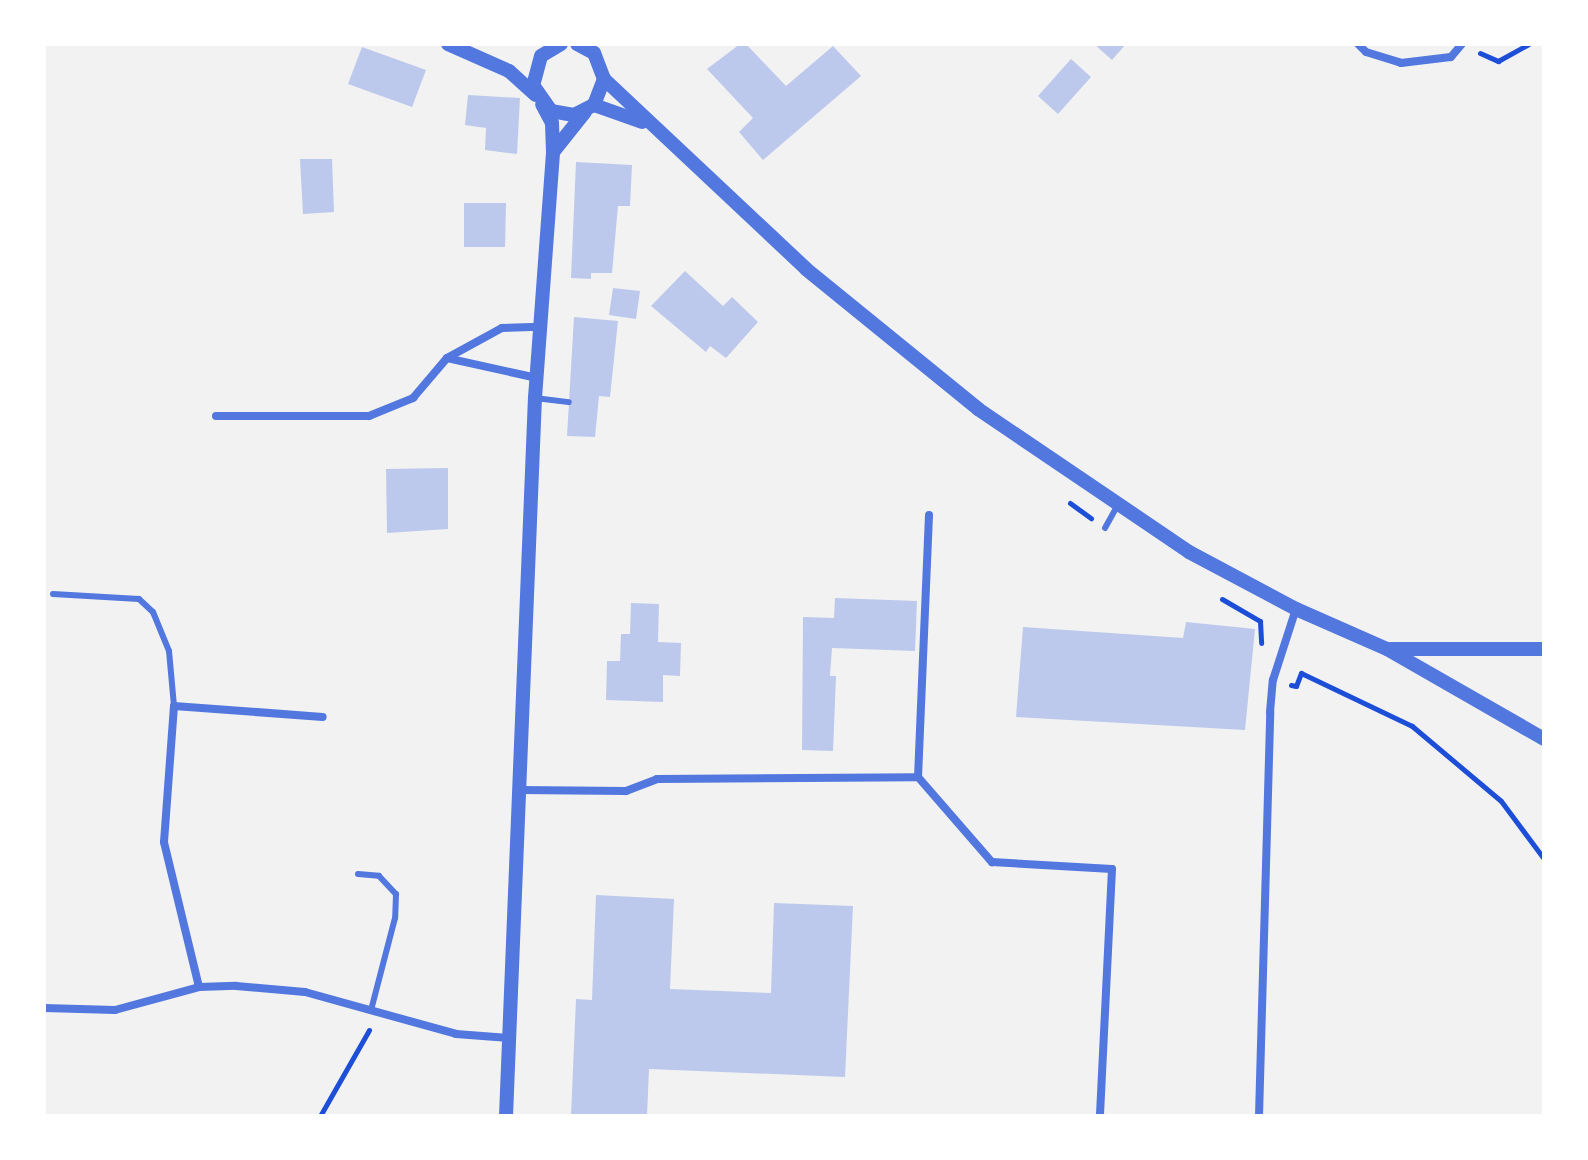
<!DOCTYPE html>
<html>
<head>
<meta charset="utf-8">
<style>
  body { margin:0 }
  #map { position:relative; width:1588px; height:1160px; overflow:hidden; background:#f2f2f2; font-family:Arial,sans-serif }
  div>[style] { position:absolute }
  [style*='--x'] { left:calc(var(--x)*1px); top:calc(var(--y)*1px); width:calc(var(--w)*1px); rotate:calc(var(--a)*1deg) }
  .building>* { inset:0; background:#bdc9ec }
  .path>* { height:5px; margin:-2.5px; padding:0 2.5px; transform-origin:2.5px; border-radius:2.5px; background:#1d4ed8 }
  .service>* { height:6px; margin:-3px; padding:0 3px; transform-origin:3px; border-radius:3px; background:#5277de }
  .minor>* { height:8px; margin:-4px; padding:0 4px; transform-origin:4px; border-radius:4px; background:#5277de }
  .tertiary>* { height:14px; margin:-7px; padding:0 7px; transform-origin:7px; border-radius:7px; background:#5277de }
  span { translate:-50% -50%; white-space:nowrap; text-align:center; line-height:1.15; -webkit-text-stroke:8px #fff; paint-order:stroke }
  .frame { position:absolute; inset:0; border:46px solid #fff; pointer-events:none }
</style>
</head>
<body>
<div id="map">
  <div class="building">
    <i style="clip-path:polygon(740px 44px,746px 44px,786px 86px,833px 46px,861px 76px,763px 160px,739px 132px,753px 118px,707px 69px)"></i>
    <i style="clip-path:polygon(1094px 44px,1126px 44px,1112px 60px)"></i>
    <i style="clip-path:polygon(362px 47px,426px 70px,412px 107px,348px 84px)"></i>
    <i style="clip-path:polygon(1071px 59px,1091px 77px,1058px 114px,1038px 96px)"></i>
    <i style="clip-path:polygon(468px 95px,520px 98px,517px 154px,485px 150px,486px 128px,465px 125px)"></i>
    <i style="clip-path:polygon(300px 159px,332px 159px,334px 212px,303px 214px)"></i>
    <i style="clip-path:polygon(576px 162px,632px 165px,630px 206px,618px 206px,612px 273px,591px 273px,591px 279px,571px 278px)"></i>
    <i style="clip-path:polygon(464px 203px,506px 203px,505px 247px,464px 247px)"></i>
    <i style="clip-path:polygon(685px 271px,723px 306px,732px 297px,758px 322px,726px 358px,710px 346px,706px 352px,651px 306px)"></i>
    <i style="clip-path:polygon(613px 288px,640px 291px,636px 319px,609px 315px)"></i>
    <i style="clip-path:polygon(574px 317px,618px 321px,610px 397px,599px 396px,595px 437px,567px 436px)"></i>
    <i style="clip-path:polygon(448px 468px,448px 529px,387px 533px,386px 469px)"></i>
    <i style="clip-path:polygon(835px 598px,917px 601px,915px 651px,832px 648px,830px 676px,836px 676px,833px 751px,802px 750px,803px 617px,834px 618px)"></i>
    <i style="clip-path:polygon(631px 603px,659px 604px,658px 642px,681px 643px,680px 676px,663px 675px,663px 702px,606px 700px,607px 661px,620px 661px,621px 634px,630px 634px)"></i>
    <i style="clip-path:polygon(1186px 622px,1255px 629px,1245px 730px,1016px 717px,1023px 627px,1183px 638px)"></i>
    <i style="clip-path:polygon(596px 895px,674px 899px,670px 989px,771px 993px,774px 903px,853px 906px,845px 1077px,649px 1069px,647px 1116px,571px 1116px,576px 999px,592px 1000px)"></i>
  </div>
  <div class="path">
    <i style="--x:1480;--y:53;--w:20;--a:24"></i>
    <i style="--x:1498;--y:61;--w:35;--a:-29"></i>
    <i style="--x:1070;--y:503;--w:26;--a:36"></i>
    <i style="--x:1222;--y:599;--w:44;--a:30.1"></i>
    <i style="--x:1260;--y:621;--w:22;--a:87"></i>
    <i style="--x:1291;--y:685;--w:5;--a:11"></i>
    <i style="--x:1296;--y:686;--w:14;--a:-69"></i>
    <i style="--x:1301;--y:673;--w:123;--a:25.5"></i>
    <i style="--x:1412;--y:726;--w:116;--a:40.1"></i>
    <i style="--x:1501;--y:801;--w:72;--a:53.4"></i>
    <i style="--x:320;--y:1116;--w:99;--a:-60.3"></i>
  </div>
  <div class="service">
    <i style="--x:535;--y:398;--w:34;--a:7"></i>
    <i style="--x:1105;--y:528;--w:26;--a:-61"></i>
    <i style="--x:53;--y:594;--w:86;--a:3.3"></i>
    <i style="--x:139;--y:599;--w:19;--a:43"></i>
    <i style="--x:153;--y:612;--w:42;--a:67.7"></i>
    <i style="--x:169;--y:651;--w:55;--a:84.8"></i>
    <i style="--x:358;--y:874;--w:21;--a:5"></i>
    <i style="--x:379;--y:876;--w:25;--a:47"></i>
    <i style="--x:396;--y:894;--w:24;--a:92"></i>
    <i style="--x:395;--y:918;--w:95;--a:104.6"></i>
  </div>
  <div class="minor">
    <i style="--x:1358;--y:44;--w:11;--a:45"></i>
    <i style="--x:1366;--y:52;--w:37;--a:17"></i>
    <i style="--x:1401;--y:63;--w:50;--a:-6.8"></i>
    <i style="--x:1451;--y:57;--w:17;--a:-50"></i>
    <i style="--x:537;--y:378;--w:92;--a:-167.5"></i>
    <i style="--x:447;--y:358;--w:63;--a:-28.6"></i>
    <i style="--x:502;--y:328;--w:38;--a:-2"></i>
    <i style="--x:216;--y:416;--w:153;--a:0"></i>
    <i style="--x:369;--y:416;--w:48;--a:-22.2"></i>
    <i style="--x:413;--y:398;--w:52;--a:-49.6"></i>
    <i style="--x:929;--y:515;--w:262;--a:92.4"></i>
    <i style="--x:918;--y:777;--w:113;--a:49"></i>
    <i style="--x:992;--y:862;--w:120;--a:3.3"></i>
    <i style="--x:1112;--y:869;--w:247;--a:92.8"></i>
    <i style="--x:519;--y:790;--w:107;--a:0.5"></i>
    <i style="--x:626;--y:791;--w:33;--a:-21"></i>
    <i style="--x:657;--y:779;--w:261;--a:-0.4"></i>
    <i style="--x:199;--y:987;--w:149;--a:-103.6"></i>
    <i style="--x:164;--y:842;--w:136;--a:-85.8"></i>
    <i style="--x:174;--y:706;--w:149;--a:4.2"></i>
    <i style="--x:44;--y:1008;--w:71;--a:1.6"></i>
    <i style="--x:115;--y:1010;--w:87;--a:-15.3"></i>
    <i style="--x:199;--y:987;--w:37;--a:-2"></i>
    <i style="--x:236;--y:986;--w:69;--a:5"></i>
    <i style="--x:305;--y:992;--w:157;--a:15.5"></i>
    <i style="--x:456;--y:1034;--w:53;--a:4.3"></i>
    <i style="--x:1259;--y:1116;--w:404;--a:-88.4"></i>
    <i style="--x:1270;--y:712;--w:32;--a:-85"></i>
    <i style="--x:1273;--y:680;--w:75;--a:-72.1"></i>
  </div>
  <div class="tertiary">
    <i style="--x:448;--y:44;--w:67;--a:23.9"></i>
    <i style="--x:509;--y:71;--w:36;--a:42"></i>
    <i style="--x:561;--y:44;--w:23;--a:149"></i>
    <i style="--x:541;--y:56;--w:30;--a:105"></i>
    <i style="--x:533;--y:85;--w:32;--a:55"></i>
    <i style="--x:551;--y:111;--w:23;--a:10"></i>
    <i style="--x:574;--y:115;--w:22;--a:-27"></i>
    <i style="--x:594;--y:105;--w:28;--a:-69"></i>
    <i style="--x:604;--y:79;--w:28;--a:-111"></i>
    <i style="--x:594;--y:53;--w:19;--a:-152"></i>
    <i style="--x:604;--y:79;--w:277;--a:43.2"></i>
    <i style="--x:806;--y:269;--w:222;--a:39.1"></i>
    <i style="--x:978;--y:409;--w:255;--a:34.1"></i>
    <i style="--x:1189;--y:552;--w:121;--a:28"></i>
    <i style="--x:1296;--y:609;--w:99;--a:23.7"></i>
    <i style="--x:1387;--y:649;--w:181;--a:29.8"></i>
    <i style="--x:594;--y:105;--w:51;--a:19.5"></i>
    <i style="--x:553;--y:152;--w:51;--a:-51.3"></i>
    <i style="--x:1391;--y:649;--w:153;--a:0"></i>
    <i style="--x:506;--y:1116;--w:719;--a:-87.69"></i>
    <i style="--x:535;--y:398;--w:247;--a:-85.8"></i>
    <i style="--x:553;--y:152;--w:29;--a:-92"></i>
    <i style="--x:552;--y:123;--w:21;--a:-118"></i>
  </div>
  <div class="frame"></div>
</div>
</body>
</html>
